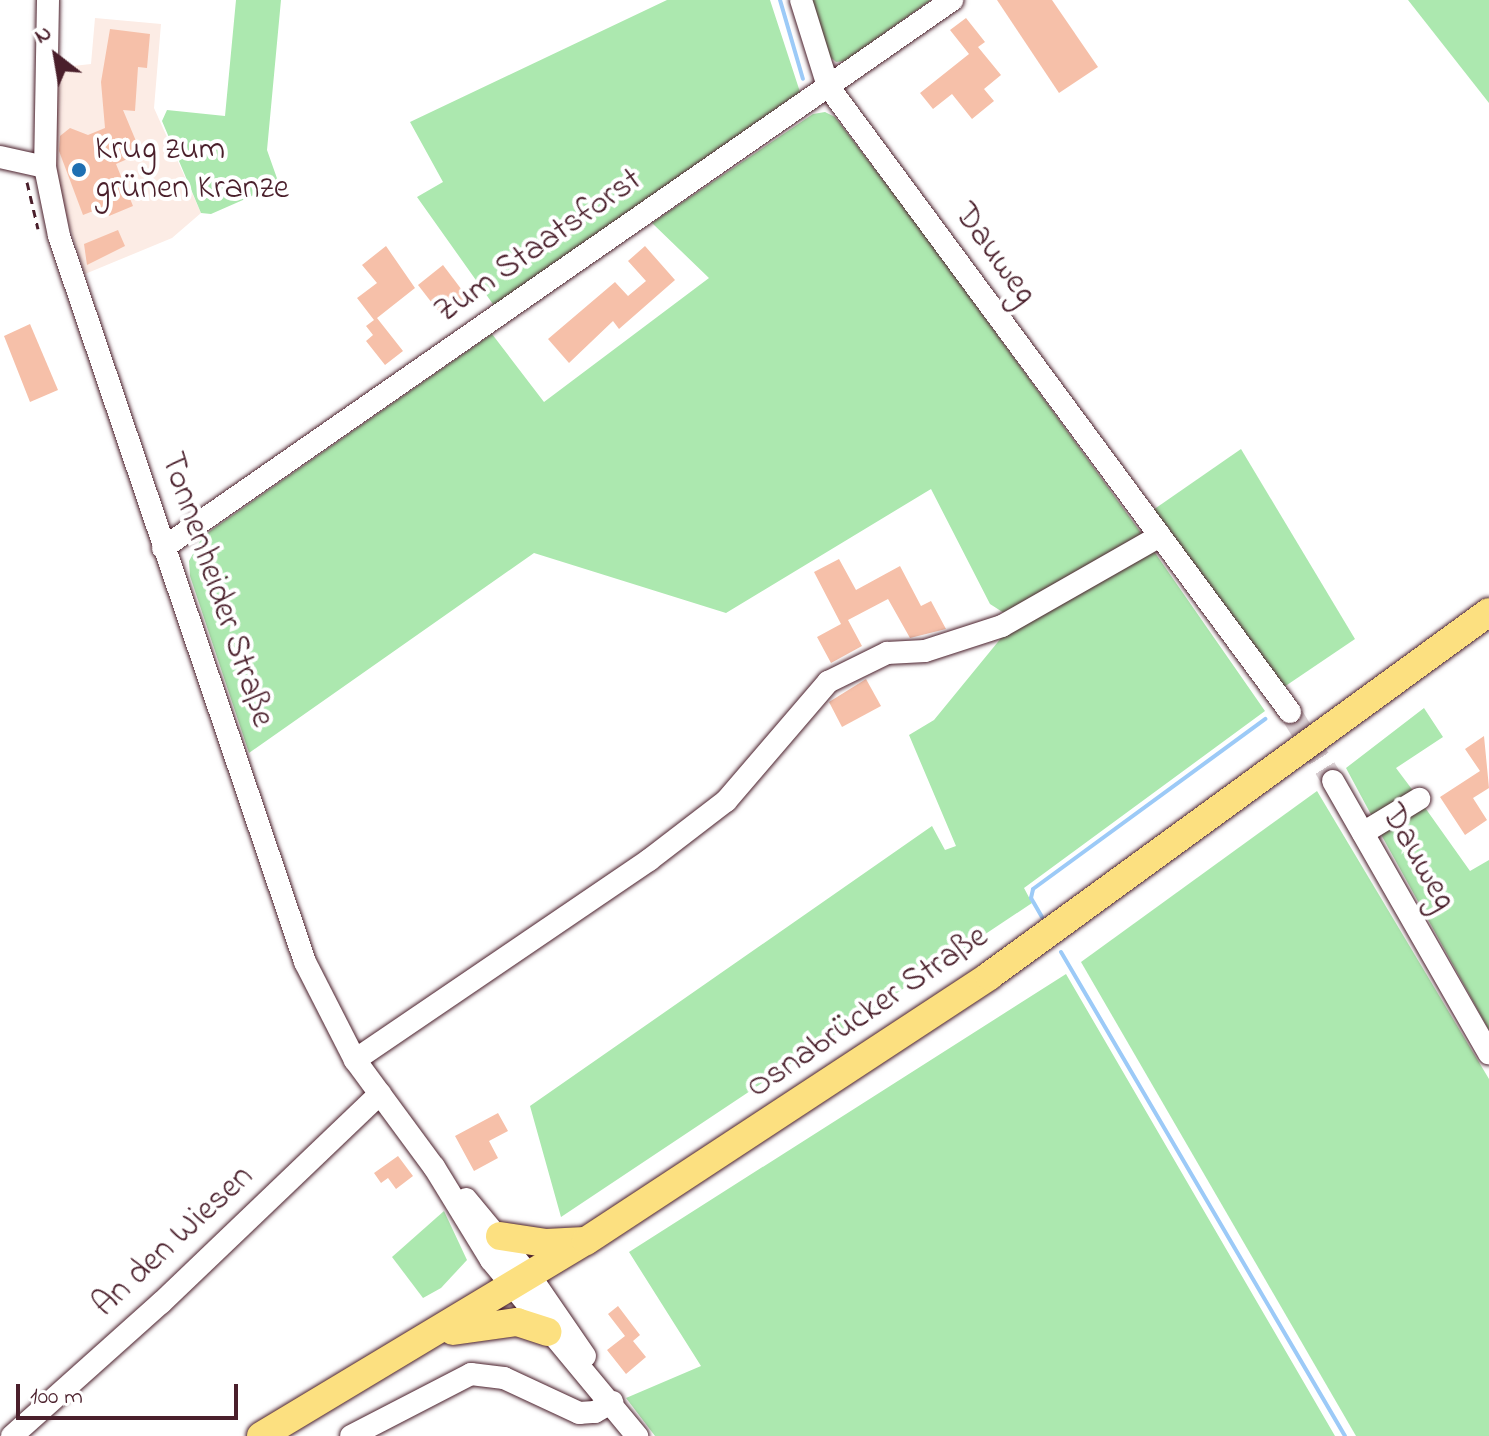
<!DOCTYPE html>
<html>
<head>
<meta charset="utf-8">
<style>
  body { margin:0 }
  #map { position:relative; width:1489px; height:1436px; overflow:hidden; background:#fff; font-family:"Indie Flower",sans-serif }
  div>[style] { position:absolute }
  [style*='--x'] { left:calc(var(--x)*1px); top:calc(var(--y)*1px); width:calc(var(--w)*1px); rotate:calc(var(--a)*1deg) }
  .built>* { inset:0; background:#fcece5 }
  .green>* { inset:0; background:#ace8af }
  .stream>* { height:4px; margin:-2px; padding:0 2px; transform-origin:2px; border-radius:2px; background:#9ccaf7 }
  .building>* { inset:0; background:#f6c0a9 }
  .minor-tunnel>* { height:22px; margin-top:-11px; transform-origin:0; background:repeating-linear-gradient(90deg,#dbd2d5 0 22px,transparent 0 33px) }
  .path>* { height:3px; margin-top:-1.5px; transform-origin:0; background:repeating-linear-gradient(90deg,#4a1f2b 0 8px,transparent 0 14px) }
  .roads { filter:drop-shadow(0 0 2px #4a1f2b) drop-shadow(0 0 2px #4a1f2b) }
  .minor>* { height:22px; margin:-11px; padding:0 11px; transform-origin:11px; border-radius:11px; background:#fff }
  .major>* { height:28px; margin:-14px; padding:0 14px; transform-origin:14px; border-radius:14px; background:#fce080 }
  .dots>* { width:22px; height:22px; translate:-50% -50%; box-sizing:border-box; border:4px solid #fff; border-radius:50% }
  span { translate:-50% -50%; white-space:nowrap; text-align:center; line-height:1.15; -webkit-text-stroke:8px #fff; paint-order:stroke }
  .poi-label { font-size:34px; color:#4a1f2b }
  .left { translate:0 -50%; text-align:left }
  .street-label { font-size:34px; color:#4a1f2b }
  .north { position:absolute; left:16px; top:16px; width:80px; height:80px; -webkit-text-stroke:6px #fff; paint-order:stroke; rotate:329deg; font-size:22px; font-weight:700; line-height:32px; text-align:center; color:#4a1f2b }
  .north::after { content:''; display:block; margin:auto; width:28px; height:36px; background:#4a1f2b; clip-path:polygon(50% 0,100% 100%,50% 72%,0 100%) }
  .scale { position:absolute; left:16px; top:1384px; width:222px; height:36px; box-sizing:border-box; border:4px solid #4a1f2b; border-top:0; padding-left:10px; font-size:24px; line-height:28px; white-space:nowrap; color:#4a1f2b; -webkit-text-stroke:6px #fff; paint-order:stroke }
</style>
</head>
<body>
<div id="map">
  <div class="built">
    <i style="clip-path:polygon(95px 18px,161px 24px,154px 108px,201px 213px,172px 238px,85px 274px,60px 196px,52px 133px,55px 68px,91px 64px)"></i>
  </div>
  <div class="green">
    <i style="clip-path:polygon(236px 0,281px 0,267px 150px,279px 184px,211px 214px,201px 213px,162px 121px,167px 110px,225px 116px)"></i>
    <i style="clip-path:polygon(667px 0,770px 0,800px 92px,495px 307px,417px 197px,443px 182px,410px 122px)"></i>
    <i style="clip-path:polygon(810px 0,931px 0,845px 61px,836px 62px,828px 55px)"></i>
    <i style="clip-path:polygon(1408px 0,1489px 0,1489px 103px)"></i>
    <i style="clip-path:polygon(825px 112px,835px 117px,919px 227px,1144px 537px,1004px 613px,990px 604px,931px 489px,726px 613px,534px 553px,249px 753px,190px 576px,189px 561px,203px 536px,492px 334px,544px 402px,709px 278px,652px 223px,813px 114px)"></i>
    <i style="clip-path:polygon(1241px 449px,1355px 639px,1284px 687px,1153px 510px)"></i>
    <i style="clip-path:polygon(1151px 547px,1265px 711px,1024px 888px,1032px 903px,561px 1217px,530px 1106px,932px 826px,945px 850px,956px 846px,909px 735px,934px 720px,1006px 632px)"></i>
    <i style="clip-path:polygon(1424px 708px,1443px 737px,1396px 768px,1417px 796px,1375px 822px,1346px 768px)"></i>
    <i style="clip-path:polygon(1317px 791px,1489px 1079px,1489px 1436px,1356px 1436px,1081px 962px)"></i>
    <i style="clip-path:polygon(1421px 802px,1470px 871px,1489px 860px,1489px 1030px,1378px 829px)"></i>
    <i style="clip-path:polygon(1066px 974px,1335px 1436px,655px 1436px,626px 1398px,701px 1366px,629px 1252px)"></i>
    <i style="clip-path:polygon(444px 1211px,467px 1260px,441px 1288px,423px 1298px,392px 1257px)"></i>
  </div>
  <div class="stream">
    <i style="--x:780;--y:0;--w:82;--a:73.8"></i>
    <i style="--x:1042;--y:917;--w:22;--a:-120"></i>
    <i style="--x:1031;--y:898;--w:9;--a:-77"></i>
    <i style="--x:1033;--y:889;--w:288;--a:-36.2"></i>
    <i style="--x:1061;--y:952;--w:561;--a:59.6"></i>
  </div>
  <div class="building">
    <i style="clip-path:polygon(997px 0,1052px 0,1098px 67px,1059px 93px)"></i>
    <i style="clip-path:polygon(966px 18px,985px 42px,978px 47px,1001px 75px,984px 89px,994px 101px,972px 119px,952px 94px,933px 109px,920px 93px,969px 54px,950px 30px)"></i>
    <i style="clip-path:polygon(110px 29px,150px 34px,147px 68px,138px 67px,135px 111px,123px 110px,141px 153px,116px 164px,133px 206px,109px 216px,106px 206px,83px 215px,59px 151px,60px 136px,70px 128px,88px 135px,105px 128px,101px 82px)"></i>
    <i style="clip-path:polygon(118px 230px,125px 246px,87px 265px,84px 244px)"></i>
    <i style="clip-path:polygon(386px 246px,415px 288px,377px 318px,403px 351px,385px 365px,366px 341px,373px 335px,366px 326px,374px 320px,357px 298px,377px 283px,362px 265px)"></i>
    <i style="clip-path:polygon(645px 246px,675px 280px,619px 329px,613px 321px,569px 363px,548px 339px,615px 282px,628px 296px,646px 281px,628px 261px)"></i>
    <i style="clip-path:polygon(443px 265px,471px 302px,446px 321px,418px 285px)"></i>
    <i style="clip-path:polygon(30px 324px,58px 390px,30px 402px,4px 336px)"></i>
    <i style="clip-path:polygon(839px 559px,856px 590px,900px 566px,921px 606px,931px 601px,946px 629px,910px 638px,888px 599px,848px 620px,862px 646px,831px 663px,817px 637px,841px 624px,814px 572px)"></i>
    <i style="clip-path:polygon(866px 679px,881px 706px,842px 727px,829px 702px)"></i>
    <i style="clip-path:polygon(1484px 736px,1489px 788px,1473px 798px,1487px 820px,1465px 835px,1440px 797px,1480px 771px,1465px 749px)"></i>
    <i style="clip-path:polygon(498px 1113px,508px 1131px,489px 1141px,498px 1158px,474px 1171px,455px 1136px)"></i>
    <i style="clip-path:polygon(398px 1156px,413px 1176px,396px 1189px,388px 1178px,381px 1183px,374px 1173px)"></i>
    <i style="clip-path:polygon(618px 1306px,640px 1335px,633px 1341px,646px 1357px,626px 1374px,607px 1350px,625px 1336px,608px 1314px)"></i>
  </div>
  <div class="minor-tunnel">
    <i style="--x:1290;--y:712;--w:81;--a:58.1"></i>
  </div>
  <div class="path">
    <i style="--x:27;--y:182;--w:48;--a:76.8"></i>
  </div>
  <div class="roads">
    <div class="minor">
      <i style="--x:48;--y:0;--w:167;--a:91"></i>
      <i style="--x:45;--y:167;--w:70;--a:78.5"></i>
      <i style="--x:59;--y:236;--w:767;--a:71.28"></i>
      <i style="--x:305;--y:962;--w:110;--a:63"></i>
      <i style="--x:355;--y:1060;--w:133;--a:53.6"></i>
      <i style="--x:434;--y:1167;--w:109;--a:58.5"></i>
      <i style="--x:491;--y:1260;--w:229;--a:50.3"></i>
      <i style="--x:801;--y:0;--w:90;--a:72.6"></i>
      <i style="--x:828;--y:86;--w:778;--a:53.57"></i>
      <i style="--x:0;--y:157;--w:46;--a:12.5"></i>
      <i style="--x:163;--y:548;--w:961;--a:-34.78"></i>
      <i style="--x:1333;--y:781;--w:314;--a:60.2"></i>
      <i style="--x:1363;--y:833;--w:66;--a:-31.3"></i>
      <i style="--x:355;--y:1060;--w:356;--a:-34.2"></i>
      <i style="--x:649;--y:860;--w:97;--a:-37.5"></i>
      <i style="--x:726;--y:801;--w:157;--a:-49.4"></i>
      <i style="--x:828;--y:682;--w:66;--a:-26.2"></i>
      <i style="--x:887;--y:653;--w:38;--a:-3"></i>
      <i style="--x:925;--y:651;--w:81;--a:-18"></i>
      <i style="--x:1002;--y:626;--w:182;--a:-29.7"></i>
      <i style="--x:466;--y:1199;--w:100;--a:50.3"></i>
      <i style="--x:530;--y:1276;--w:97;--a:55.5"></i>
      <i style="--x:12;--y:1436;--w:200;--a:-41.8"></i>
      <i style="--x:161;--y:1303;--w:303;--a:-43.7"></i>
      <i style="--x:351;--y:1436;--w:135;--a:-27.3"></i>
      <i style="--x:471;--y:1374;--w:33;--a:7"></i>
      <i style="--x:504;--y:1378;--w:83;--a:25"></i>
      <i style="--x:579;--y:1413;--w:16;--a:-4"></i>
      <i style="--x:595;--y:1412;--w:20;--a:-30"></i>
    </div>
    <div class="major">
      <i style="--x:500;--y:1236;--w:47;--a:8.7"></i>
      <i style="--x:546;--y:1243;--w:39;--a:-3"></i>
      <i style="--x:453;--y:1331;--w:65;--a:-8"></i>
      <i style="--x:517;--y:1322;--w:32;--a:18"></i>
      <i style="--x:261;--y:1436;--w:379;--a:-31"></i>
      <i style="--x:586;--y:1241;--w:482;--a:-33.3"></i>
      <i style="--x:989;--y:976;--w:618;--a:-36.05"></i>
    </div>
  </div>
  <div class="dots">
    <i style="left:79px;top:170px;background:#1f6fb2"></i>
  </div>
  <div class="poi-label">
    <span class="left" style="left:95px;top:170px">Krug zum<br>grünen Kranze</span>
  </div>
  <div class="street-label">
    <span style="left:539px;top:247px;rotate:-35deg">Zum Staatsforst</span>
    <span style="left:994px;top:255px;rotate:54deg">Dauweg</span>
    <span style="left:216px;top:590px;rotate:71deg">Tonnenheider Straße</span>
    <span style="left:1417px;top:858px;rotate:60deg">Dauweg</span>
    <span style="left:868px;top:1013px;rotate:-34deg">Osnabrücker Straße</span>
    <span style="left:174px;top:1242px;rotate:-43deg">An den Wiesen</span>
  </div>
  <div class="north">N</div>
  <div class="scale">100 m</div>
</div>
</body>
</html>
